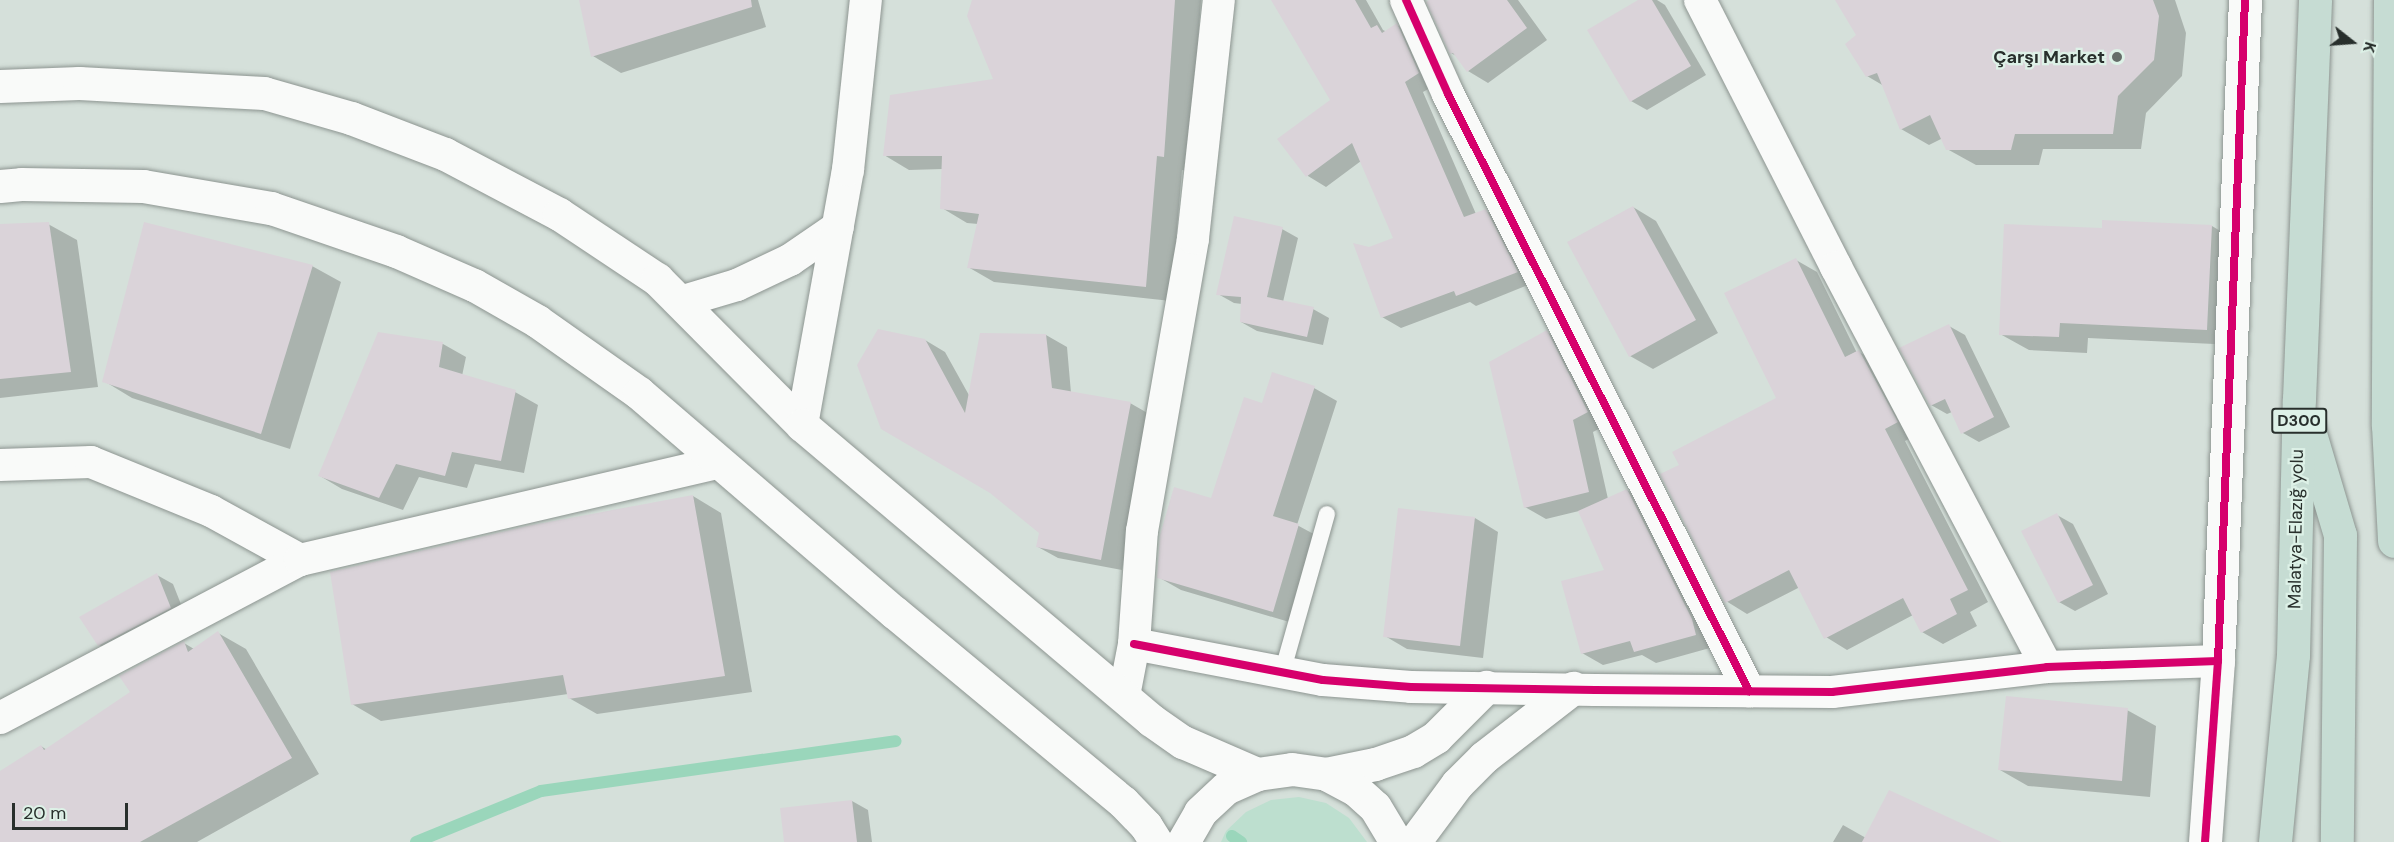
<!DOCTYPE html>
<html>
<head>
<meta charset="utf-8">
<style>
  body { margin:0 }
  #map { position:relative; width:2394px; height:842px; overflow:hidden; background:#d5e0da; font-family:"DM Sans",sans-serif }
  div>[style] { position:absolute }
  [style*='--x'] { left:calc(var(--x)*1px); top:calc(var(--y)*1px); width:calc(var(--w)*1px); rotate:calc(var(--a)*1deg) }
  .green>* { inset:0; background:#bddfcf }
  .shadow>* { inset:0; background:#0003 }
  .stream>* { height:12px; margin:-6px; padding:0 6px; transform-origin:6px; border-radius:6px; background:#9ad6bb }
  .building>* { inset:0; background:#dad3d9 }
  .roads { filter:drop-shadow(0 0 2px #8d9591) drop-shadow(0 0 2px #8d9591) }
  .lane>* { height:16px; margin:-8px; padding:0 8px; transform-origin:8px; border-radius:8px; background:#f9faf9 }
  .street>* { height:32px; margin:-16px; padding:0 16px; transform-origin:16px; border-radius:16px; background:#f9faf9 }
  .secondary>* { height:33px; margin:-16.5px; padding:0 16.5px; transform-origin:16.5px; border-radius:16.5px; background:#f9faf9 }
  .highway>* { height:33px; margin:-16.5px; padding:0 16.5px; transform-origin:16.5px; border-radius:16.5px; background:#c6dcd3 }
  .cycleway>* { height:8px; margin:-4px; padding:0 4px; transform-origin:4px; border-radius:4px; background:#d6006c }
  .dots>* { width:16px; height:16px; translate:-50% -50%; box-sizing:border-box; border:3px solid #ddf1e7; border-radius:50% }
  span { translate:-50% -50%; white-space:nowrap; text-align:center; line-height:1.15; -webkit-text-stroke:4.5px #ddf1e7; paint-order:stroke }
  .shield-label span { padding:2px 4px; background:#ddf1e7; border:2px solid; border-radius:4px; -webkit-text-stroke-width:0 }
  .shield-label { font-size:16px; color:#282f2c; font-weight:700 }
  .poi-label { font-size:18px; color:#282f2c; font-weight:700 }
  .right { translate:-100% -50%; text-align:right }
  .street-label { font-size:18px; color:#282f2c }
  .north { position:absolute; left:2322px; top:12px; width:60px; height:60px; -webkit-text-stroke:4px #ddf1e7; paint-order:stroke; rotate:107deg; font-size:16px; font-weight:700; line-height:24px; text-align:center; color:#282f2c }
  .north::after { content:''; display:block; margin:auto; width:21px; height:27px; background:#282f2c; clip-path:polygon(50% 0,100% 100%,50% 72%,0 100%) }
  .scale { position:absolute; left:12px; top:803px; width:116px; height:27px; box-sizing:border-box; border:3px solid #282f2c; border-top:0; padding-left:8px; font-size:18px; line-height:21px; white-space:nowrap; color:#282f2c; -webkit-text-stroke:4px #ddf1e7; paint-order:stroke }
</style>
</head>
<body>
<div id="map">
  <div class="green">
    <i style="clip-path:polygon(1299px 797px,1326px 803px,1349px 818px,1367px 842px,1221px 842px,1226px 831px,1246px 812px,1271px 800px)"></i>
  </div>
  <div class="shadow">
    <i style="clip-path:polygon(581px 0,758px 0,766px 27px,621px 73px,593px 56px)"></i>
    <i style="clip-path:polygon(974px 0,1201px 0,1189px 171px,1182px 170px,1171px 301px,994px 282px,968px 267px,978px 224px,967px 223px,942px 208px,943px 169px,909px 170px,884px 155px,995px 80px)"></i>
    <i style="clip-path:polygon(1290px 0,1366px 0,1383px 30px,1387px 32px,1397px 25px,1415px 35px,1437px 84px,1423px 92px,1476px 214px,1486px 211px,1504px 221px,1535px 282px,1476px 306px,1470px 302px,1401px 328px,1382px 317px,1369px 249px,1395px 239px,1361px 161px,1326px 187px,1308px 176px,1280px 139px,1332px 100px)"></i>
    <i style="clip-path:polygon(1431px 0,1518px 0,1547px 40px,1488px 83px,1468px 71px,1458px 57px,1451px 53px)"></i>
    <i style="clip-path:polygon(1641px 0,1657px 0,1665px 5px,1706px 75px,1647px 110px,1631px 101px)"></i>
    <i style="clip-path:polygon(1837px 0,2175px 0,2186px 33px,2182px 76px,2146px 113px,2141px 149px,2043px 149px,2039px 165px,1976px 165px,1947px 149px,1943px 138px,1929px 145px,1901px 129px,1884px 86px,1867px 76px,1858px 35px)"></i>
    <i style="clip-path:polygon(1633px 207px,1656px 221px,1718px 333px,1653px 369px,1630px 356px)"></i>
    <i style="clip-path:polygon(48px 224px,77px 240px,98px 387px,0 398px,0 225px)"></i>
    <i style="clip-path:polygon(2212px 226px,2240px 243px,2235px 345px,2088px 338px,2087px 353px,2029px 350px,2000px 334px,2103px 230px)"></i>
    <i style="clip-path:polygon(1282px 229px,1298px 238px,1283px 302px,1313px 309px,1329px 318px,1323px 345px,1257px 331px,1241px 322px,1242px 304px,1234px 303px,1218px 294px)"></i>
    <i style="clip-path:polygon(1796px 260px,1817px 272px,1857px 353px,1859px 352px,1881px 364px,1918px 434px,1905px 441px,1988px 602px,1970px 612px,1977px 626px,1943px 644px,1922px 632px,1913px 615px,1847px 650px,1826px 637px,1800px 587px,1747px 614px,1726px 601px,1681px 466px,1778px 399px)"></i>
    <i style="clip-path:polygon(312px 266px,341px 282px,290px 449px,132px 398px,104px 381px)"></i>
    <i style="clip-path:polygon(1949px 326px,1965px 335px,2010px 427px,1979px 442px,1963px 433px,1952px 412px,1947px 414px,1931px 405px)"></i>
    <i style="clip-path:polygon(1547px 332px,1567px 344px,1608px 424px,1593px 432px,1608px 499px,1627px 490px,1648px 502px,1717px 646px,1656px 663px,1642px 655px,1603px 665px,1582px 653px,1606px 571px,1579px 511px,1546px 519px,1525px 507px)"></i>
    <i style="clip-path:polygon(379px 334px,443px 344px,466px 357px,462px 376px,515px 392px,538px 405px,524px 473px,475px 464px,467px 488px,419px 477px,403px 510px,342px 489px,320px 476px)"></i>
    <i style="clip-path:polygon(1046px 335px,1067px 347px,1071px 393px,1130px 403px,1151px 415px,1122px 570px,1058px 558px,1038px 547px,1040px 533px,991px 492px,925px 340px,945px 352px,970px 397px)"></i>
    <i style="clip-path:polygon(1314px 388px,1337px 401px,1297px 525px,1321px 538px,1296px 624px,1181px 590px,1158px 577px,1212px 500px,1263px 405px)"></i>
    <i style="clip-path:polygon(693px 496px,721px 513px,752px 692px,597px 714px,569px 698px,568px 694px,381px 721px,352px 704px)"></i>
    <i style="clip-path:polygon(2057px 515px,2073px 524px,2108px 594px,2075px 611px,2059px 602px)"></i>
    <i style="clip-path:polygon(1475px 518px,1498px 532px,1483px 658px,1407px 649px,1385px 636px)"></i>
    <i style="clip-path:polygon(157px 575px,173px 584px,186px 617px,116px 654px,99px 645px)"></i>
    <i style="clip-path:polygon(218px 633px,246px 649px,319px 774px,197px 842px,0 842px,0 773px,41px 746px,47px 750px,132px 692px,184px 643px,194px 649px)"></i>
    <i style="clip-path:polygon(2127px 710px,2156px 726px,2150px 797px,2028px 786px,2000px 770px)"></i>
    <i style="clip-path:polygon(852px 801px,868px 810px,872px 842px,785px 842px,782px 810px)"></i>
    <i style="clip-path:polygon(1843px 825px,1866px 838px,1984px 842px,1833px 842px)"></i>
  </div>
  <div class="stream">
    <i style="--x:1232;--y:836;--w:11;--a:34"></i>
    <i style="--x:416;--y:842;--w:135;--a:-22.2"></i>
    <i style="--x:541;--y:791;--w:358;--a:-8"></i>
  </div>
  <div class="building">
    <i style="clip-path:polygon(579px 0,751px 0,752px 7px,591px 57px)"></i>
    <i style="clip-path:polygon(972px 0,1175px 0,1164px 157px,1157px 156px,1146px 287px,967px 268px,979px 214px,940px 209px,942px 156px,883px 156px,890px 95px,993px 79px,967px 16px)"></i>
    <i style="clip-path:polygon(1271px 0,1355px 0,1371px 28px,1377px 25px,1382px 33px,1397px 23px,1419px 73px,1405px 82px,1464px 217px,1486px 209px,1518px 272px,1456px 296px,1454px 291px,1381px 318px,1353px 243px,1369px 247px,1393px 238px,1352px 143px,1306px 177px,1277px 139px,1330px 100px)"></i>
    <i style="clip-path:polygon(1429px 0,1507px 0,1527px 28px,1467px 72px,1453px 53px,1450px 54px,1426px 2px)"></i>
    <i style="clip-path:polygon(1638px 0,1652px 0,1691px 66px,1630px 102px,1587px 30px)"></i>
    <i style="clip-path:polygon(1835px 0,2153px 0,2159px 16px,2154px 60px,2118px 96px,2113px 134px,2015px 134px,2011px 150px,1946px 150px,1930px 115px,1900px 130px,1877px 73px,1866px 77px,1845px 44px,1856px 35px)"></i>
    <i style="clip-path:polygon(1633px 206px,1696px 320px,1629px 357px,1567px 242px)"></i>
    <i style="clip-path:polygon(1234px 216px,1283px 227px,1267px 297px,1314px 307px,1307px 337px,1240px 322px,1241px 297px,1216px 295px)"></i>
    <i style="clip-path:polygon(2102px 220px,2212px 225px,2207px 330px,2060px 323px,2059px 337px,1999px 335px,2004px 224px,2102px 228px)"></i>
    <i style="clip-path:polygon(49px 222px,71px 372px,0 379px,0 224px)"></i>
    <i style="clip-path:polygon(144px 222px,313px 265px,261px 434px,102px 382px)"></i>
    <i style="clip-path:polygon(1796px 258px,1845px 357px,1859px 350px,1898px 422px,1885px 429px,1968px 590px,1950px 599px,1957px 614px,1921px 633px,1903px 598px,1824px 639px,1789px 570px,1725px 603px,1660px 474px,1679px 465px,1672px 452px,1776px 398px,1724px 293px)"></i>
    <i style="clip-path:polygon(1949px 324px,1994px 417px,1961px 434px,1945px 399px,1930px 406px,1899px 348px)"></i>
    <i style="clip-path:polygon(878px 329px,925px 339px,965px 413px,980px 333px,1046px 334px,1052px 388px,1131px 402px,1101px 560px,1036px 547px,1039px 533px,990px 493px,881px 429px,857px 365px)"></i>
    <i style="clip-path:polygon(1547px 330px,1588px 412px,1573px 420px,1589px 492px,1524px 508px,1489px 362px)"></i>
    <i style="clip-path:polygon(378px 332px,443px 342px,439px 367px,516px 390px,501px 461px,452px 452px,445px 476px,396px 464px,379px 498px,318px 476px)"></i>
    <i style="clip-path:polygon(1272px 372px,1315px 386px,1273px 516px,1299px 524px,1273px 612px,1157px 578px,1160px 535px,1174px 487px,1211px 498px,1244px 397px,1262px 403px)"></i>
    <i style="clip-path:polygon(1627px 489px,1692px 619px,1696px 635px,1634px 652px,1630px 641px,1581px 654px,1561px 581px,1604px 570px,1578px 511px)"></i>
    <i style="clip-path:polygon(693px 495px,725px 676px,568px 699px,563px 675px,351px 705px,330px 572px,527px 526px)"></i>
    <i style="clip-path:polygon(1398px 508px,1475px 517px,1460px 646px,1383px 637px)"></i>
    <i style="clip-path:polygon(2057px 513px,2093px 585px,2058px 603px,2021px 531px)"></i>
    <i style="clip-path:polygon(157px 573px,171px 608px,98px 646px,79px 617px)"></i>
    <i style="clip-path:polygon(218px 631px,292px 758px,140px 842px,0 842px,0 771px,41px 745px,44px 750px,130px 692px,119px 676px,184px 641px,188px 652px)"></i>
    <i style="clip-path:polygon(2006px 696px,2128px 708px,2122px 781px,1998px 770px)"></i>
    <i style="clip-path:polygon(1889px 790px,2002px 842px,1862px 842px)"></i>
    <i style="clip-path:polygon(852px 800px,857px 842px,784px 842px,780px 808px)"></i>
  </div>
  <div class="roads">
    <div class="lane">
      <i style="--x:1282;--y:673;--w:165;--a:-74.2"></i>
    </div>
    <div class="street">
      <i style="--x:1406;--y:0;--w:103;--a:65.9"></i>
      <i style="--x:1448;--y:94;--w:669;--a:63.24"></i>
      <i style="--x:1700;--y:0;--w:300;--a:63"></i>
      <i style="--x:1836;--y:267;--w:452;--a:62.2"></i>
      <i style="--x:680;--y:302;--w:59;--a:-16.6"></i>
      <i style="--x:737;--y:285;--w:59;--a:-25.3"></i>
      <i style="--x:790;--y:260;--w:58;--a:-34.5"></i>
      <i style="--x:802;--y:425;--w:259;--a:-79.8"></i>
      <i style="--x:848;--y:170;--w:171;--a:-84"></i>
      <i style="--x:0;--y:465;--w:91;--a:-1.9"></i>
      <i style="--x:91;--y:462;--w:130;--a:22.2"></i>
      <i style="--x:211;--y:511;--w:102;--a:28.8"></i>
      <i style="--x:1134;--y:644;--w:192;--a:10.8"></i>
      <i style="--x:1323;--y:680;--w:88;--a:4.5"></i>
      <i style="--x:1411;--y:687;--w:184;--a:0.9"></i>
      <i style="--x:1595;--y:690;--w:237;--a:0.5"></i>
      <i style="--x:1832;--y:692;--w:216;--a:-6.6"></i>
      <i style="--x:2047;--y:667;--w:171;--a:-2"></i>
      <i style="--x:1124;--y:696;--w:53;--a:-79.1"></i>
      <i style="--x:1134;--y:644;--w:113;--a:-86"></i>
      <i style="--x:1142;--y:531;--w:297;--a:-80.1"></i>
      <i style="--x:1193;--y:238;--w:239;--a:-83.8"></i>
      <i style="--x:0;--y:718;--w:339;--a:-27.8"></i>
      <i style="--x:300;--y:560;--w:429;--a:-13.1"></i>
    </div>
    <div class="secondary">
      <i style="--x:0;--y:86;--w:79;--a:-2.2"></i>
      <i style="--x:79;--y:83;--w:185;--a:3.1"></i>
      <i style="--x:264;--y:93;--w:91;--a:16"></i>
      <i style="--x:351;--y:118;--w:101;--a:21"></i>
      <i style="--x:445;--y:154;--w:129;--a:27.8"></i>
      <i style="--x:559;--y:214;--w:118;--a:33.6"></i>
      <i style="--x:657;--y:279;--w:206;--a:45.2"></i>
      <i style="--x:802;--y:425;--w:457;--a:40.2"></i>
      <i style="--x:1151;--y:720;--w:39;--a:35"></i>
      <i style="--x:1183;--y:742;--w:81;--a:23.4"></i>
      <i style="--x:0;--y:186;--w:21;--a:-5"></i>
      <i style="--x:21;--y:184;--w:122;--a:0.9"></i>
      <i style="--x:143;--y:186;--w:130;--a:9.8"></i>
      <i style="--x:271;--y:208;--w:132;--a:19"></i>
      <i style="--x:396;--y:251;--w:85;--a:23.6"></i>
      <i style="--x:474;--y:285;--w:73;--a:29.7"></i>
      <i style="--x:537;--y:321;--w:125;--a:35.2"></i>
      <i style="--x:639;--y:393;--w:336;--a:40.7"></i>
      <i style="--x:894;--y:612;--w:298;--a:39.7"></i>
      <i style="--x:1123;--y:802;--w:33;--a:46"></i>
      <i style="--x:1146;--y:826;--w:19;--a:58"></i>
      <i style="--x:1326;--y:774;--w:50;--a:-11.5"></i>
      <i style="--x:1375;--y:764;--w:40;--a:-18.9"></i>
      <i style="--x:1413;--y:751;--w:27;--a:-31"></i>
      <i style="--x:1436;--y:737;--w:71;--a:-45"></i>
      <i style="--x:1183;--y:842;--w:34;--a:-60"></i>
      <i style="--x:1200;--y:812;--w:35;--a:-43"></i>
      <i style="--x:1226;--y:788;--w:34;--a:-24"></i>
      <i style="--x:1257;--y:774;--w:35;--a:-8"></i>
      <i style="--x:1292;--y:769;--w:34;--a:8"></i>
      <i style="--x:1326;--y:774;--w:34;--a:28"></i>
      <i style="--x:1356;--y:790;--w:25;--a:42"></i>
      <i style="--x:1375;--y:807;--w:41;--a:59"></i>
      <i style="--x:1414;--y:842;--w:72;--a:-53.4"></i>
      <i style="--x:1457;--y:784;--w:38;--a:-45"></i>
      <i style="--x:1484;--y:757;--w:113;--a:-37.8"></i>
      <i style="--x:2205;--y:842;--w:181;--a:-85.9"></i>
      <i style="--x:2218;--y:661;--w:662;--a:-87.66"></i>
    </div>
    <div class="highway">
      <i style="--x:2390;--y:0;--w:425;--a:90.3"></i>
      <i style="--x:2388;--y:425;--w:116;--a:87"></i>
      <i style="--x:2308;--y:427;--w:113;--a:73.5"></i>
      <i style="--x:2340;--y:535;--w:307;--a:90.6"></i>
      <i style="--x:2275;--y:842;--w:188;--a:-84.5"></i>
      <i style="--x:2293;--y:655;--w:256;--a:-88.7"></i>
      <i style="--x:2299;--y:399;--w:399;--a:-87.7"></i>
    </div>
  </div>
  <div class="cycleway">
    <i style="--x:1406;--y:0;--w:103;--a:65.9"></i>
    <i style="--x:1448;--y:94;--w:669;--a:63.24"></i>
    <i style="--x:1134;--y:644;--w:192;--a:10.8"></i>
    <i style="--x:1323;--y:680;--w:88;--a:4.5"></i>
    <i style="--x:1411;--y:687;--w:184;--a:0.9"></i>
    <i style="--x:1595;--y:690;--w:237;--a:0.5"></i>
    <i style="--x:1832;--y:692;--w:216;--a:-6.6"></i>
    <i style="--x:2047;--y:667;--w:171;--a:-2"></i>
    <i style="--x:2205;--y:842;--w:181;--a:-85.9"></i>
    <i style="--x:2218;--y:661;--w:662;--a:-87.66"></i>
  </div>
  <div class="dots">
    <i style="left:2117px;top:57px;background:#656d69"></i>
  </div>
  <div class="shield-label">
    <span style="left:2299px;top:421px">D300</span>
  </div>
  <div class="poi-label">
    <span class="right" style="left:2105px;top:57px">Çarşı Market</span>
  </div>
  <div class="street-label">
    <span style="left:2296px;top:529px;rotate:-89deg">Malatya-Elazığ yolu</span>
  </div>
  <div class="north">K</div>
  <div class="scale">20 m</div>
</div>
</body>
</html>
